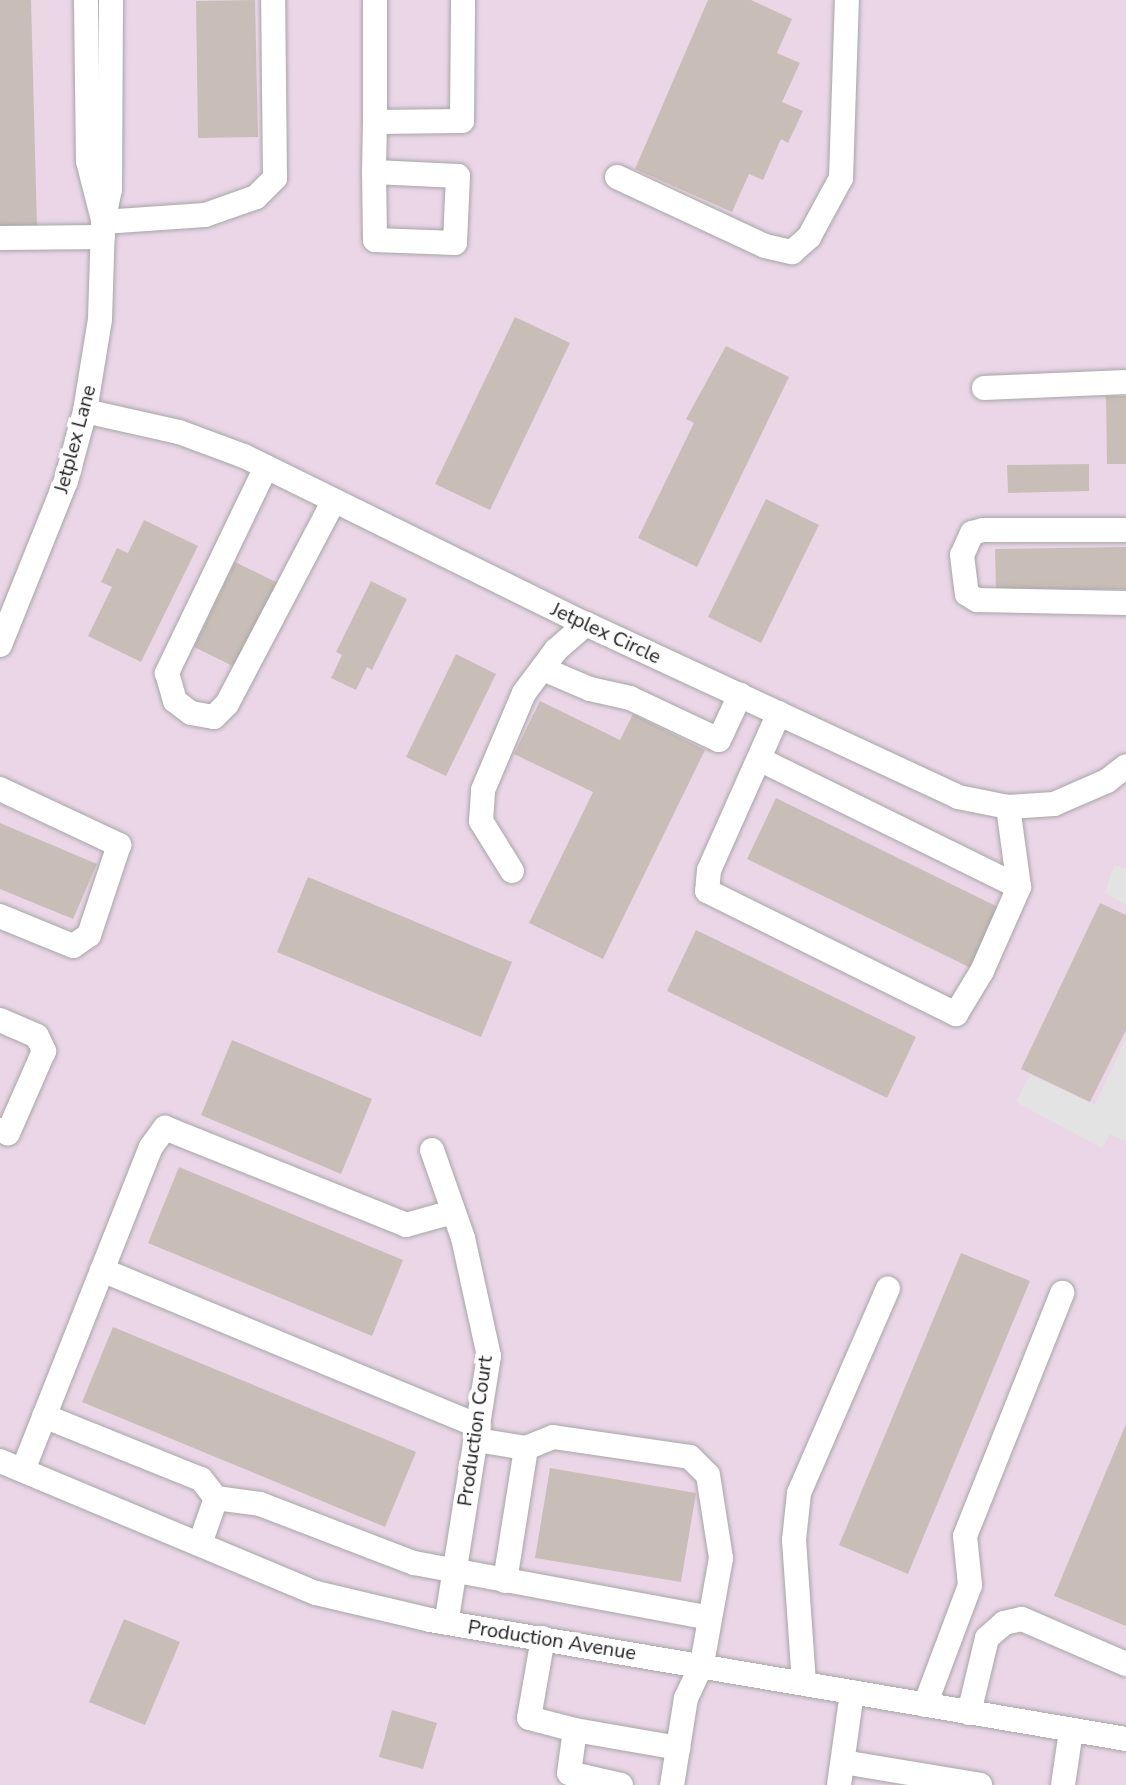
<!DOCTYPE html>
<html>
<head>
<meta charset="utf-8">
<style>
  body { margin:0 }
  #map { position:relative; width:1126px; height:1785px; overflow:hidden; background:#f1ece4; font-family:"Nunito Sans",sans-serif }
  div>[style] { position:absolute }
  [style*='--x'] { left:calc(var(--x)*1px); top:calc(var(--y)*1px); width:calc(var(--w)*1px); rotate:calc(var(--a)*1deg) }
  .industrial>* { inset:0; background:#ebd6e8 }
  .parking>* { inset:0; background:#e3e3e3 }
  .building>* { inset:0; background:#c9beb7 }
  .roads { filter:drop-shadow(0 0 2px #a6a6a6) drop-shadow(0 0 2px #a6a6a6) }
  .minor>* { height:24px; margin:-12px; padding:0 12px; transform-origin:12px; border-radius:12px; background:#fff }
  span { translate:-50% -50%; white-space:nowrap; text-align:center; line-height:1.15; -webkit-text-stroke:8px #fff; paint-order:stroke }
  .street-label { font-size:20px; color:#1f1f1f }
</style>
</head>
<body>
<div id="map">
  <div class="industrial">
    <i style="clip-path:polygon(0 0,1126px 0,1126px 1785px,0 1785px)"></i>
  </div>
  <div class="parking">
    <i style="clip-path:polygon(1114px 865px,1126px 869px,1126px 905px,1105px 893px)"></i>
    <i style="clip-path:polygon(1126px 1038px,1126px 1141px,1110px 1134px,1102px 1148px,1016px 1102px,1030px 1075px,1095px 1105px)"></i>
  </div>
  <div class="building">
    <i style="clip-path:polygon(0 0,31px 0,37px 226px,0 226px)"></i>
    <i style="clip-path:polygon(255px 0,258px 137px,198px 138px,196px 1px)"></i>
    <i style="clip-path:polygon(708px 0,751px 0,792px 19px,777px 53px,800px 63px,782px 102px,803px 111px,788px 143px,781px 139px,763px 180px,749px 174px,732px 212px,635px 169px)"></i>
    <i style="clip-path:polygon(515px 317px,570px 343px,490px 510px,435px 484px)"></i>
    <i style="clip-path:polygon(726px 346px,789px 377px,697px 567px,638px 538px,694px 423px,686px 419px)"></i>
    <i style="clip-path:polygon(1106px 396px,1126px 396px,1126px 464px,1107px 464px)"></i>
    <i style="clip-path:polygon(1089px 464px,1089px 491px,1008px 493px,1007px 465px)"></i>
    <i style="clip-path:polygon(766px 499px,819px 525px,761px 643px,708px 617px)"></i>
    <i style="clip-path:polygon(144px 520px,198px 546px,141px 662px,88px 636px,112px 587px,101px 582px,117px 548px,128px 553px)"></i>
    <i style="clip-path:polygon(1126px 547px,1126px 589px,996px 591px,995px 549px)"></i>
    <i style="clip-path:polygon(235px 562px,282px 585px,241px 670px,194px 647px)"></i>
    <i style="clip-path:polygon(371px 581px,407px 599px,372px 670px,367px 667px,356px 690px,331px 678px,342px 655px,336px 652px)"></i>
    <i style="clip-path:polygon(456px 654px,496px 674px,446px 776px,406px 757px)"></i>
    <i style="clip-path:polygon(540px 701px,620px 740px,633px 714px,705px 750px,603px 959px,529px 923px,593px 792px,514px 754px)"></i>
    <i style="clip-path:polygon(776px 798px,1002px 909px,973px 969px,747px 859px)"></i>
    <i style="clip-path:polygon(0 823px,97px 864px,73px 919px,0 889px)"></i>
    <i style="clip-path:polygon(308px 877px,512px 962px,481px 1037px,277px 952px)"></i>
    <i style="clip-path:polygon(1100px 903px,1126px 915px,1126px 1030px,1090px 1102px,1021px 1069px)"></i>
    <i style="clip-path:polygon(696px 930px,916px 1037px,887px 1098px,667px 991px)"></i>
    <i style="clip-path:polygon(232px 1040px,372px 1099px,341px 1174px,201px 1115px)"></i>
    <i style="clip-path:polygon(179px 1167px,403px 1260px,372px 1336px,148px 1243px)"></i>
    <i style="clip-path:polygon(961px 1253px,1030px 1281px,908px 1574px,839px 1545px)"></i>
    <i style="clip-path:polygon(113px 1327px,416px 1452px,385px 1527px,82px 1402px)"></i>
    <i style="clip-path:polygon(1126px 1424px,1126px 1626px,1054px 1596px)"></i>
    <i style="clip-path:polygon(550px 1468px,696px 1493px,681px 1582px,535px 1558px)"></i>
    <i style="clip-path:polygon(124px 1619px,180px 1642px,145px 1725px,89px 1702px)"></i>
    <i style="clip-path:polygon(392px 1710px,437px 1723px,423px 1769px,379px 1757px)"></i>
  </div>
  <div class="roads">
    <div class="minor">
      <i style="--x:86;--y:0;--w:161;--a:89.3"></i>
      <i style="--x:88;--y:161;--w:57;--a:75.7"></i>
      <i style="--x:375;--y:122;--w:122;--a:-90"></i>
      <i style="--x:374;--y:172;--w:84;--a:2.7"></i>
      <i style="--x:458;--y:176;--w:67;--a:92.6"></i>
      <i style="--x:455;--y:243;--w:80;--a:-177.9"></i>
      <i style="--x:375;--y:240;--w:68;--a:-90.8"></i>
      <i style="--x:374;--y:172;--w:50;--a:-88.9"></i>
      <i style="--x:375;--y:122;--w:87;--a:-0.7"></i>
      <i style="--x:462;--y:121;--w:121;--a:-89.5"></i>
      <i style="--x:617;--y:177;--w:163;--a:25"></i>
      <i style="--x:765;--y:246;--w:28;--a:13"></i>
      <i style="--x:792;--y:252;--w:23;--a:-41"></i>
      <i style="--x:809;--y:237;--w:67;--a:-61.5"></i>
      <i style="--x:841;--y:178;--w:178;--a:-88.1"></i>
      <i style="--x:103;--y:222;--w:102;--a:-3.9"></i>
      <i style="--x:205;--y:215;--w:54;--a:-19.4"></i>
      <i style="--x:256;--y:197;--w:27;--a:-45"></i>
      <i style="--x:275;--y:178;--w:178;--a:-90.6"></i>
      <i style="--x:0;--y:238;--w:103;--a:-0.6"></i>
      <i style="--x:984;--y:388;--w:142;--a:-2.4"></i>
      <i style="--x:85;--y:411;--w:96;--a:12.6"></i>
      <i style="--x:179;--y:432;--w:69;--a:20.3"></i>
      <i style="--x:244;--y:456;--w:381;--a:26.2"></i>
      <i style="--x:586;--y:624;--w:410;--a:24.9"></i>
      <i style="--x:958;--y:797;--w:51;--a:11.3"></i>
      <i style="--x:1008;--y:807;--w:46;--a:-3.7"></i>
      <i style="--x:1054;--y:804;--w:58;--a:-23.5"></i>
      <i style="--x:1107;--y:781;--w:24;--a:-38"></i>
      <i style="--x:266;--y:467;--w:229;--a:115.7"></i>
      <i style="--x:167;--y:673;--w:29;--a:74"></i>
      <i style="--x:175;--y:701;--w:20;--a:37"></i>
      <i style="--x:191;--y:713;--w:23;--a:10"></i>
      <i style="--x:214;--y:717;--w:18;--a:-45"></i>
      <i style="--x:227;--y:704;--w:230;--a:-62.3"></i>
      <i style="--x:1126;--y:530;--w:143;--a:180"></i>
      <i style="--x:983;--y:530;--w:11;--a:165"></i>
      <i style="--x:972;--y:533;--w:24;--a:114"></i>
      <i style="--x:962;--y:555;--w:39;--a:83"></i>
      <i style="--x:967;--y:594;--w:12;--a:31"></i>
      <i style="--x:977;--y:600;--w:149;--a:1.2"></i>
      <i style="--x:0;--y:645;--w:177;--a:-68.1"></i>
      <i style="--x:66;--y:481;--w:73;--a:-74.8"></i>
      <i style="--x:85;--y:411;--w:93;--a:-80.7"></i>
      <i style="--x:100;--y:319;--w:97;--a:-88.2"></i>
      <i style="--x:103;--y:222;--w:33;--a:-78"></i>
      <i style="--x:110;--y:190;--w:190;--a:-89.7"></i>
      <i style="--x:543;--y:669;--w:51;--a:23.1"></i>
      <i style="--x:590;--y:689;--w:41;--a:12.7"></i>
      <i style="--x:630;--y:698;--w:98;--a:25.3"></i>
      <i style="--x:719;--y:740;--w:50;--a:-65"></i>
      <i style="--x:779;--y:713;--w:172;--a:114"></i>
      <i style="--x:709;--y:870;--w:21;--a:95"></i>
      <i style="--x:707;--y:891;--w:278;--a:26.3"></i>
      <i style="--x:956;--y:1014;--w:50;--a:-58.8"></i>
      <i style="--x:982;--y:971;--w:92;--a:-66.2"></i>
      <i style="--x:1019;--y:887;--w:81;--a:-97.8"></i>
      <i style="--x:759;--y:759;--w:290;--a:26.2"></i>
      <i style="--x:0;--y:789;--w:132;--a:25.2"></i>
      <i style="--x:119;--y:845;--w:95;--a:108.4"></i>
      <i style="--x:89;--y:935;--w:19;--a:145"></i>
      <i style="--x:73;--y:946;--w:79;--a:-157.7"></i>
      <i style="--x:512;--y:871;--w:59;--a:-121.8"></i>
      <i style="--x:481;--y:821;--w:31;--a:-86"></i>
      <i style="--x:483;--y:790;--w:105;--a:-67.1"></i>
      <i style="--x:524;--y:693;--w:54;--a:-53.3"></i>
      <i style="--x:556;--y:650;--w:40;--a:-41"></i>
      <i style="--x:0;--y:1020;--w:40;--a:23.4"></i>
      <i style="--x:37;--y:1036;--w:17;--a:65"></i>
      <i style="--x:44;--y:1051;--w:90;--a:113.7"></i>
      <i style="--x:8;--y:1133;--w:9;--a:-159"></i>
      <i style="--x:432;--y:1150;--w:93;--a:70.6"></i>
      <i style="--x:463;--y:1238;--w:121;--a:77.6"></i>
      <i style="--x:489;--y:1356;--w:270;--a:99.1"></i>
      <i style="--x:102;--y:1270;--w:408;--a:22.5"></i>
      <i style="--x:44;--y:1416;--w:169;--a:21.9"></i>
      <i style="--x:201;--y:1479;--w:24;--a:52"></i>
      <i style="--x:216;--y:1498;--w:44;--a:7.8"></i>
      <i style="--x:260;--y:1504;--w:165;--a:21"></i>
      <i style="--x:414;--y:1563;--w:301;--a:10.5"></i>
      <i style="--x:477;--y:1440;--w:50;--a:9.3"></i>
      <i style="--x:526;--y:1448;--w:29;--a:-22"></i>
      <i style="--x:553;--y:1437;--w:138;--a:8.3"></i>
      <i style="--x:690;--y:1457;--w:25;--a:45"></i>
      <i style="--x:708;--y:1475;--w:84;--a:81.1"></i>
      <i style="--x:721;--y:1558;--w:108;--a:100.2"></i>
      <i style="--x:702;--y:1664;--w:38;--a:115"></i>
      <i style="--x:686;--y:1698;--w:88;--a:99.1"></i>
      <i style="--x:0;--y:1461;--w:342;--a:22.7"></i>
      <i style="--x:316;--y:1593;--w:117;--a:13.3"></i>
      <i style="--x:430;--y:1620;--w:706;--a:9.7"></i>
      <i style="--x:23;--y:1470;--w:347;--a:-68.4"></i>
      <i style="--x:151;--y:1147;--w:24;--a:-54"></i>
      <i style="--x:165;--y:1128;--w:260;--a:21.9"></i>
      <i style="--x:406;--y:1225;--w:49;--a:-15.5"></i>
      <i style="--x:200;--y:1544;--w:49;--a:-70.8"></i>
      <i style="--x:505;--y:1581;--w:135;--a:-81"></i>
      <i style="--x:543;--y:1638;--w:81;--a:99.9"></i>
      <i style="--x:529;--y:1718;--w:48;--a:14.6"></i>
      <i style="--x:804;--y:1683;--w:143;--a:-94"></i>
      <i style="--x:794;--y:1540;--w:47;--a:-83.9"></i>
      <i style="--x:799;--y:1493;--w:223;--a:-66.5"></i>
      <i style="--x:925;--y:1705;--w:128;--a:-69.4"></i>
      <i style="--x:970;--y:1585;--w:49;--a:-95.8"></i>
      <i style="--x:965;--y:1536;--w:262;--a:-68.2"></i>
      <i style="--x:969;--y:1713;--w:77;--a:-76.5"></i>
      <i style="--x:987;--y:1638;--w:23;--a:-41"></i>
      <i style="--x:1004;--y:1623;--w:18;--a:-13"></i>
      <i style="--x:1022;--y:1619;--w:113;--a:23.4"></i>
      <i style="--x:843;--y:1762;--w:139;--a:9.5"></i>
      <i style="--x:621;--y:1785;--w:53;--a:-167"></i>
      <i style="--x:569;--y:1773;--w:43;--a:-82.1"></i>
      <i style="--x:575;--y:1730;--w:105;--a:9.9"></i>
      <i style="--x:839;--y:1785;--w:94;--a:-82"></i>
      <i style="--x:1063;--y:1785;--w:55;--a:-81.6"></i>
    </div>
  </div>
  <div class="street-label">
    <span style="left:75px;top:439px;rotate:-75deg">Jetplex Lane</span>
    <span style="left:606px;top:633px;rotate:25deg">Jetplex Circle</span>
    <span style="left:475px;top:1431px;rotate:-82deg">Production Court</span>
    <span style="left:552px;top:1640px;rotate:9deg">Production Avenue</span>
  </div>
</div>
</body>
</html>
